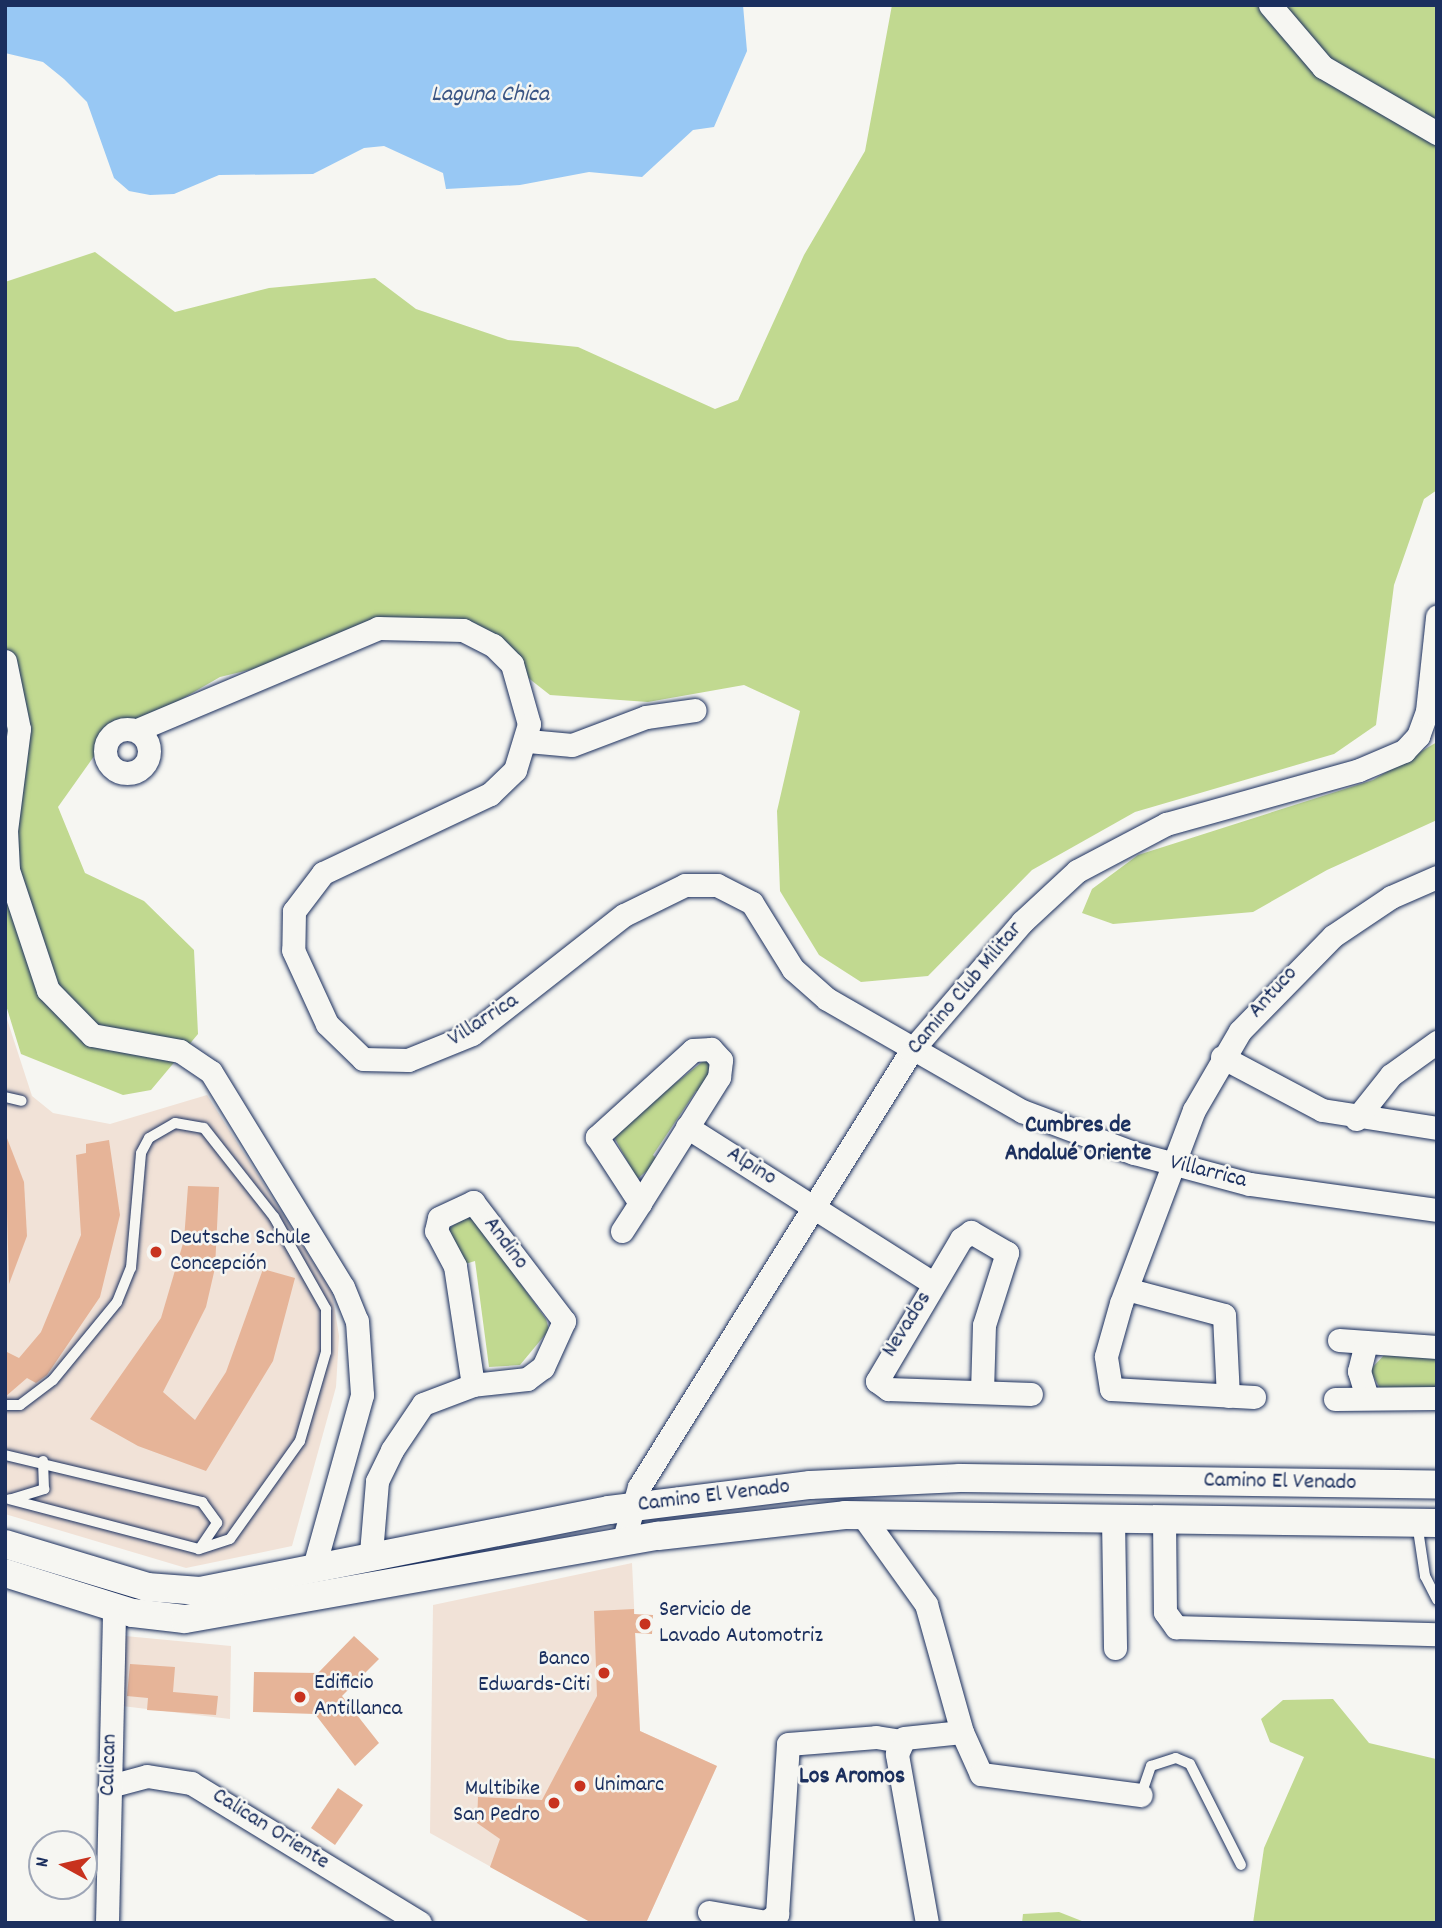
<!DOCTYPE html>
<html>
<head>
<meta charset="utf-8">
<style>
  body { margin:0 }
  #map { position:relative; width:1442px; height:1928px; overflow:hidden; background:#f6f6f2; font-family:Dekko,sans-serif }
  div>[style] { position:absolute }
  [style*='--x'] { left:calc(var(--x)*1px); top:calc(var(--y)*1px); width:calc(var(--w)*1px); rotate:calc(var(--a)*1deg) }
  .built>* { inset:0; background:#f1e2d7 }
  .green>* { inset:0; background:#c1d990 }
  .water>* { inset:0; background:#98c8f4 }
  .building>* { inset:0; background:#e6b498 }
  .roads { filter:drop-shadow(0 0 2px #1b2f5e) drop-shadow(0 0 2px #1b2f5e) }
  .service>* { height:10px; margin:-5px; padding:0 5px; transform-origin:5px; border-radius:5px; background:#f6f6f2 }
  .minor>* { height:23px; margin:-11.5px; padding:0 11.5px; transform-origin:11.5px; border-radius:11.5px; background:#f6f6f2 }
  .minor>.ring { margin:-11.5px; padding:0; box-sizing:content-box; background:none; border:23px solid #f6f6f2; border-radius:50% }
  .tertiary>* { height:28px; margin:-14px; padding:0 14px; transform-origin:14px; border-radius:14px; background:#f6f6f2 }
  .dots>* { width:19px; height:19px; translate:-50% -50%; box-sizing:border-box; border:4px solid #f6f6f2; border-radius:50% }
  span { translate:-50% -50%; white-space:nowrap; text-align:center; line-height:1.15; -webkit-text-stroke:5px #f6f6f2; paint-order:stroke }
  .street-label { font-size:23px; color:#1b2f5e }
  .poi-label { font-size:23px; color:#1b2f5e }
  .left { translate:0 -50%; text-align:left }
  .right { translate:-100% -50%; text-align:right }
  .water-label { font-size:24px; color:#3a5584; font-style:italic }
  .neighbourhood-label { font-size:24px; color:#1b2f5e; font-weight:700 }
  .frame { position:absolute; inset:0; border:7px solid #1b2f5e; pointer-events:none }
  .north { position:absolute; left:28px; top:1830px; width:70px; height:70px; box-sizing:border-box; background:#f6f6f2; border:2px solid #9ea6b7; border-radius:50%; rotate:278deg; font-size:19px; font-weight:700; line-height:28px; text-align:center; color:#1b2f5e }
  .north::after { content:''; display:block; margin:auto; width:24px; height:32px; background:#c8321e; clip-path:polygon(50% 0,100% 100%,50% 72%,0 100%) }
</style>
</head>
<body>
<div id="map">
  <div class="built">
    <i style="clip-path:polygon(5px 1013px,32px 1096px,53px 1113px,110px 1124px,207px 1095px,332px 1292px,339px 1336px,336px 1387px,292px 1546px,186px 1568px,5px 1514px)"></i>
    <i style="clip-path:polygon(632px 1563px,640px 1731px,717px 1766px,646px 1923px,592px 1923px,430px 1833px,433px 1605px)"></i>
    <i style="clip-path:polygon(125px 1636px,231px 1646px,230px 1719px,122px 1706px)"></i>
  </div>
  <div class="green">
    <i style="clip-path:polygon(892px 5px,1437px 5px,1437px 490px,1424px 499px,1394px 585px,1376px 725px,1334px 754px,1135px 812px,1032px 870px,928px 976px,861px 982px,819px 955px,780px 891px,777px 811px,800px 711px,744px 685px,648px 702px,550px 695px,484px 643px,376px 639px,220px 677px,102px 745px,58px 807px,85px 873px,144px 901px,194px 950px,198px 1034px,151px 1090px,123px 1095px,21px 1054px,5px 1002px,5px 282px,95px 252px,175px 312px,269px 288px,375px 278px,416px 309px,508px 340px,578px 347px,715px 409px,738px 400px,804px 255px,865px 151px)"></i>
    <i style="clip-path:polygon(1437px 742px,1437px 820px,1327px 870px,1253px 912px,1113px 924px,1082px 913px,1092px 889px,1138px 855px,1373px 780px)"></i>
    <i style="clip-path:polygon(706px 1059px,712px 1064px,703px 1092px,696px 1091px,653px 1155px,659px 1161px,637px 1179px,612px 1133px)"></i>
    <i style="clip-path:polygon(464px 1216px,474px 1219px,546px 1319px,549px 1330px,520px 1365px,489px 1367px,475px 1261px,465px 1264px,449px 1229px)"></i>
    <i style="clip-path:polygon(1386px 1353px,1437px 1355px,1437px 1390px,1381px 1390px,1370px 1370px)"></i>
    <i style="clip-path:polygon(1333px 1699px,1369px 1743px,1436px 1759px,1437px 1923px,1253px 1923px,1264px 1848px,1304px 1757px,1270px 1742px,1261px 1719px,1283px 1700px)"></i>
    <i style="clip-path:polygon(1059px 1912px,1087px 1923px,1022px 1923px,1023px 1914px)"></i>
  </div>
  <div class="water">
    <i style="clip-path:polygon(5px 5px,743px 5px,747px 51px,714px 127px,693px 130px,642px 177px,589px 172px,520px 185px,446px 189px,443px 173px,384px 146px,364px 148px,313px 174px,219px 175px,174px 194px,150px 195px,129px 191px,114px 178px,87px 102px,64px 79px,43px 62px,5px 53px)"></i>
  </div>
  <div class="building">
    <i style="clip-path:polygon(5px 1133px,24px 1182px,27px 1236px,9px 1284px)"></i>
    <i style="clip-path:polygon(109px 1140px,120px 1215px,100px 1297px,47px 1375px,36px 1383px,27px 1378px,5px 1397px,5px 1351px,19px 1358px,41px 1332px,81px 1235px,76px 1155px,86px 1153px,86px 1144px)"></i>
    <i style="clip-path:polygon(188px 1186px,219px 1187px,215px 1268px,206px 1307px,163px 1392px,195px 1420px,226px 1372px,263px 1269px,295px 1278px,273px 1361px,206px 1471px,138px 1446px,90px 1419px,161px 1318px,184px 1240px)"></i>
    <i style="clip-path:polygon(634px 1609px,634px 1614px,653px 1615px,652px 1634px,635px 1633px,640px 1731px,717px 1766px,646px 1923px,592px 1923px,490px 1867px,500px 1839px,477px 1823px,478px 1797px,542px 1800px,597px 1696px,594px 1611px)"></i>
    <i style="clip-path:polygon(354px 1636px,379px 1659px,342px 1696px,379px 1743px,355px 1766px,315px 1714px,253px 1712px,254px 1672px,318px 1673px)"></i>
    <i style="clip-path:polygon(130px 1664px,175px 1667px,173px 1692px,218px 1696px,216px 1715px,147px 1710px,148px 1698px,127px 1696px)"></i>
    <i style="clip-path:polygon(338px 1788px,363px 1805px,335px 1845px,311px 1828px)"></i>
  </div>
  <div class="roads">
    <div class="service">
      <i style="--x:5;--y:1097;--w:17;--a:13"></i>
      <i style="--x:5;--y:1405;--w:15;--a:0"></i>
      <i style="--x:20;--y:1405;--w:41;--a:-37.1"></i>
      <i style="--x:53;--y:1380;--w:101;--a:-50.6"></i>
      <i style="--x:117;--y:1302;--w:37;--a:-68"></i>
      <i style="--x:131;--y:1268;--w:115;--a:-85"></i>
      <i style="--x:141;--y:1153;--w:17;--a:-62"></i>
      <i style="--x:149;--y:1138;--w:30;--a:-30"></i>
      <i style="--x:175;--y:1123;--w:29;--a:10"></i>
      <i style="--x:204;--y:1128;--w:113;--a:51.8"></i>
      <i style="--x:274;--y:1217;--w:106;--a:60.5"></i>
      <i style="--x:326;--y:1309;--w:43;--a:90"></i>
      <i style="--x:326;--y:1352;--w:93;--a:106.3"></i>
      <i style="--x:300;--y:1441;--w:120;--a:125.5"></i>
      <i style="--x:230;--y:1539;--w:33;--a:162"></i>
      <i style="--x:199;--y:1549;--w:196;--a:-165.3"></i>
      <i style="--x:5;--y:1455;--w:203;--a:13.4"></i>
      <i style="--x:202;--y:1502;--w:26;--a:54"></i>
      <i style="--x:217;--y:1523;--w:29;--a:124"></i>
      <i style="--x:12;--y:1499;--w:34;--a:-17"></i>
      <i style="--x:44;--y:1489;--w:28;--a:-92"></i>
      <i style="--x:1417;--y:1523;--w:54;--a:81.4"></i>
      <i style="--x:1425;--y:1576;--w:27;--a:63"></i>
      <i style="--x:1141;--y:1795;--w:31;--a:-71"></i>
      <i style="--x:1151;--y:1766;--w:26;--a:-18"></i>
      <i style="--x:1176;--y:1758;--w:15;--a:23"></i>
      <i style="--x:1190;--y:1764;--w:113;--a:63.2"></i>
    </div>
    <div class="minor">
      <i style="--x:1270;--y:5;--w:82;--a:49.5"></i>
      <i style="--x:1323;--y:67;--w:132;--a:30.1"></i>
      <i style="--x:5;--y:661;--w:69;--a:78.4"></i>
      <i style="--x:19;--y:729;--w:102;--a:97.3"></i>
      <i style="--x:6;--y:830;--w:40;--a:87.1"></i>
      <i style="--x:8;--y:870;--w:126;--a:71.6"></i>
      <i style="--x:48;--y:990;--w:63;--a:45.6"></i>
      <i style="--x:92;--y:1035;--w:89;--a:10.3"></i>
      <i style="--x:180;--y:1051;--w:37;--a:34"></i>
      <i style="--x:211;--y:1072;--w:252;--a:58.5"></i>
      <i style="--x:343;--y:1287;--w:37;--a:68"></i>
      <i style="--x:357;--y:1321;--w:74;--a:86.1"></i>
      <i style="--x:362;--y:1395;--w:179;--a:105.6"></i>
      <i class="ring" style="left:105px;top:729px;width:21px;height:21px"></i>
      <i style="--x:137;--y:730;--w:262;--a:-22.9"></i>
      <i style="--x:378;--y:628;--w:85;--a:1.3"></i>
      <i style="--x:463;--y:630;--w:34;--a:27"></i>
      <i style="--x:493;--y:645;--w:27;--a:45"></i>
      <i style="--x:512;--y:664;--w:62;--a:74.2"></i>
      <i style="--x:529;--y:724;--w:48;--a:106.9"></i>
      <i style="--x:515;--y:770;--w:35;--a:136"></i>
      <i style="--x:490;--y:794;--w:185;--a:154.7"></i>
      <i style="--x:323;--y:873;--w:48;--a:127.3"></i>
      <i style="--x:294;--y:911;--w:39;--a:91"></i>
      <i style="--x:293;--y:950;--w:81;--a:65.3"></i>
      <i style="--x:327;--y:1024;--w:50;--a:44.2"></i>
      <i style="--x:363;--y:1059;--w:45;--a:1.3"></i>
      <i style="--x:408;--y:1060;--w:69;--a:-22.1"></i>
      <i style="--x:472;--y:1034;--w:193;--a:-38.1"></i>
      <i style="--x:624;--y:915;--w:68;--a:-26.2"></i>
      <i style="--x:685;--y:885;--w:32;--a:0"></i>
      <i style="--x:717;--y:885;--w:39;--a:27"></i>
      <i style="--x:752;--y:903;--w:78;--a:58.2"></i>
      <i style="--x:793;--y:969;--w:45;--a:41.4"></i>
      <i style="--x:827;--y:999;--w:225;--a:29.9"></i>
      <i style="--x:1022;--y:1111;--w:120;--a:20.6"></i>
      <i style="--x:1134;--y:1153;--w:120;--a:15"></i>
      <i style="--x:1250;--y:1184;--w:189;--a:7.9"></i>
      <i style="--x:528;--y:741;--w:44;--a:5.2"></i>
      <i style="--x:572;--y:745;--w:79;--a:-20.7"></i>
      <i style="--x:646;--y:717;--w:49;--a:-8.1"></i>
      <i style="--x:1222;--y:1057;--w:113;--a:27.9"></i>
      <i style="--x:1322;--y:1110;--w:116;--a:8.9"></i>
      <i style="--x:1356;--y:1119;--w:56;--a:-51.5"></i>
      <i style="--x:1391;--y:1075;--w:57;--a:-35.7"></i>
      <i style="--x:687;--y:1127;--w:291;--a:32.4"></i>
      <i style="--x:473;--y:1202;--w:150;--a:52.6"></i>
      <i style="--x:564;--y:1321;--w:51;--a:114.5"></i>
      <i style="--x:543;--y:1367;--w:20;--a:143"></i>
      <i style="--x:527;--y:1379;--w:54;--a:173.7"></i>
      <i style="--x:473;--y:1385;--w:120;--a:-98.6"></i>
      <i style="--x:455;--y:1266;--w:40;--a:-118"></i>
      <i style="--x:436;--y:1231;--w:13;--a:-77"></i>
      <i style="--x:439;--y:1218;--w:38;--a:-25"></i>
      <i style="--x:622;--y:1231;--w:33;--a:-57"></i>
      <i style="--x:640;--y:1203;--w:149;--a:-57.9"></i>
      <i style="--x:719;--y:1077;--w:17;--a:-83"></i>
      <i style="--x:721;--y:1060;--w:15;--a:-132"></i>
      <i style="--x:711;--y:1049;--w:18;--a:177"></i>
      <i style="--x:693;--y:1050;--w:130;--a:137.8"></i>
      <i style="--x:597;--y:1137;--w:79;--a:56.9"></i>
      <i style="--x:1130;--y:1290;--w:97;--a:14.9"></i>
      <i style="--x:1224;--y:1315;--w:81;--a:87.2"></i>
      <i style="--x:1339;--y:1340;--w:98;--a:4.1"></i>
      <i style="--x:1366;--y:1343;--w:29;--a:104"></i>
      <i style="--x:1359;--y:1371;--w:28;--a:73"></i>
      <i style="--x:982;--y:1392;--w:67;--a:-88.3"></i>
      <i style="--x:984;--y:1325;--w:76;--a:-72.3"></i>
      <i style="--x:1007;--y:1253;--w:42;--a:-149.7"></i>
      <i style="--x:971;--y:1232;--w:12;--a:145"></i>
      <i style="--x:961;--y:1239;--w:165;--a:120.6"></i>
      <i style="--x:877;--y:1381;--w:14;--a:36"></i>
      <i style="--x:888;--y:1389;--w:143;--a:2"></i>
      <i style="--x:1254;--y:1397;--w:143;--a:-176.8"></i>
      <i style="--x:1111;--y:1389;--w:33;--a:-99"></i>
      <i style="--x:1106;--y:1356;--w:55;--a:-74.2"></i>
      <i style="--x:1121;--y:1303;--w:206;--a:-69.3"></i>
      <i style="--x:1194;--y:1110;--w:91;--a:-59.8"></i>
      <i style="--x:1240;--y:1031;--w:133;--a:-45.6"></i>
      <i style="--x:1333;--y:936;--w:70;--a:-33.9"></i>
      <i style="--x:1391;--y:897;--w:50;--a:-23.5"></i>
      <i style="--x:1335;--y:1399;--w:102;--a:-0.6"></i>
      <i style="--x:862;--y:1515;--w:110;--a:54.3"></i>
      <i style="--x:926;--y:1604;--w:133;--a:74.3"></i>
      <i style="--x:962;--y:1732;--w:46;--a:65.7"></i>
      <i style="--x:981;--y:1774;--w:161;--a:7.5"></i>
      <i style="--x:1113;--y:1518;--w:130;--a:89.1"></i>
      <i style="--x:1164;--y:1519;--w:93;--a:89.4"></i>
      <i style="--x:1165;--y:1612;--w:19;--a:54"></i>
      <i style="--x:1176;--y:1627;--w:258;--a:1.6"></i>
      <i style="--x:623;--y:1542;--w:57;--a:-73.8"></i>
      <i style="--x:639;--y:1487;--w:514;--a:-58.04"></i>
      <i style="--x:911;--y:1051;--w:170;--a:-49.3"></i>
      <i style="--x:1022;--y:922;--w:75;--a:-42.8"></i>
      <i style="--x:1077;--y:871;--w:101;--a:-27.8"></i>
      <i style="--x:1166;--y:824;--w:200;--a:-15.6"></i>
      <i style="--x:1359;--y:770;--w:49;--a:-22.9"></i>
      <i style="--x:1404;--y:751;--w:21;--a:-47"></i>
      <i style="--x:1418;--y:736;--w:27;--a:-70"></i>
      <i style="--x:1427;--y:711;--w:95;--a:-83.9"></i>
      <i style="--x:371;--y:1553;--w:72;--a:-85.2"></i>
      <i style="--x:377;--y:1481;--w:34;--a:-64"></i>
      <i style="--x:392;--y:1450;--w:55;--a:-56"></i>
      <i style="--x:423;--y:1404;--w:53;--a:-20.8"></i>
      <i style="--x:110;--y:1786;--w:38;--a:-15"></i>
      <i style="--x:147;--y:1776;--w:45;--a:9"></i>
      <i style="--x:191;--y:1783;--w:268;--a:31.4"></i>
      <i style="--x:709;--y:1912;--w:58;--a:10"></i>
      <i style="--x:766;--y:1922;--w:14;--a:-36"></i>
      <i style="--x:777;--y:1914;--w:170;--a:-86.3"></i>
      <i style="--x:788;--y:1744;--w:88;--a:-4.5"></i>
      <i style="--x:876;--y:1737;--w:26;--a:9"></i>
      <i style="--x:107;--y:1923;--w:316;--a:-88.7"></i>
      <i style="--x:927;--y:1923;--w:172;--a:-100.1"></i>
      <i style="--x:897;--y:1754;--w:17;--a:-66"></i>
      <i style="--x:904;--y:1738;--w:58;--a:-5.9"></i>
    </div>
    <div class="tertiary">
      <i style="--x:5;--y:1544;--w:148;--a:16.8"></i>
      <i style="--x:147;--y:1587;--w:53;--a:4.3"></i>
      <i style="--x:200;--y:1591;--w:417;--a:-11.2"></i>
      <i style="--x:609;--y:1510;--w:203;--a:-7.1"></i>
      <i style="--x:810;--y:1485;--w:150;--a:-2.7"></i>
      <i style="--x:960;--y:1478;--w:477;--a:0.8"></i>
      <i style="--x:5;--y:1573;--w:134;--a:17.4"></i>
      <i style="--x:133;--y:1613;--w:52;--a:6.6"></i>
      <i style="--x:185;--y:1619;--w:480;--a:-10"></i>
      <i style="--x:658;--y:1536;--w:188;--a:-6.4"></i>
      <i style="--x:845;--y:1515;--w:592;--a:0.77"></i>
    </div>
  </div>
  <div class="dots">
    <i style="left:156px;top:1252px;background:#c8321e"></i>
    <i style="left:645px;top:1624px;background:#c8321e"></i>
    <i style="left:604px;top:1673px;background:#c8321e"></i>
    <i style="left:300px;top:1697px;background:#c8321e"></i>
    <i style="left:580px;top:1786px;background:#c8321e"></i>
    <i style="left:554px;top:1803px;background:#c8321e"></i>
  </div>
  <div class="street-label">
    <span style="left:966px;top:989px;rotate:-50deg">Camino Club Militar</span>
    <span style="left:1274px;top:993px;rotate:-48deg">Antuco</span>
    <span style="left:484px;top:1021px;rotate:-33deg">Villarrica</span>
    <span style="left:751px;top:1167px;rotate:32deg">Alpino</span>
    <span style="left:1208px;top:1173px;rotate:14deg">Villarrica</span>
    <span style="left:505px;top:1244px;rotate:53deg">Andino</span>
    <span style="left:908px;top:1325px;rotate:-58deg">Nevados</span>
    <span style="left:1280px;top:1483px;rotate:1deg">Camino El Venado</span>
    <span style="left:714px;top:1497px;rotate:-7deg">Camino El Venado</span>
    <span style="left:110px;top:1765px;rotate:-88deg">Calican</span>
    <span style="left:270px;top:1830px;rotate:32deg">Calican Oriente</span>
  </div>
  <div class="poi-label">
    <span class="left" style="left:170px;top:1252px">Deutsche Schule<br>Concepción</span>
    <span class="left" style="left:659px;top:1624px">Servicio de<br>Lavado Automotriz</span>
    <span class="right" style="left:590px;top:1673px">Banco<br>Edwards-Citi</span>
    <span class="left" style="left:314px;top:1697px">Edificio<br>Antillanca</span>
    <span class="left" style="left:594px;top:1786px">Unimarc</span>
    <span class="right" style="left:540px;top:1803px">Multibike<br>San Pedro</span>
  </div>
  <div class="water-label">
    <span style="left:490px;top:96px">Laguna Chica</span>
  </div>
  <div class="neighbourhood-label">
    <span style="left:1078px;top:1141px">Cumbres de<br>Andalué Oriente</span>
    <span style="left:852px;top:1778px">Los Aromos</span>
  </div>
  <div class="frame"></div>
  <div class="north">N</div>
</div>
</body>
</html>
